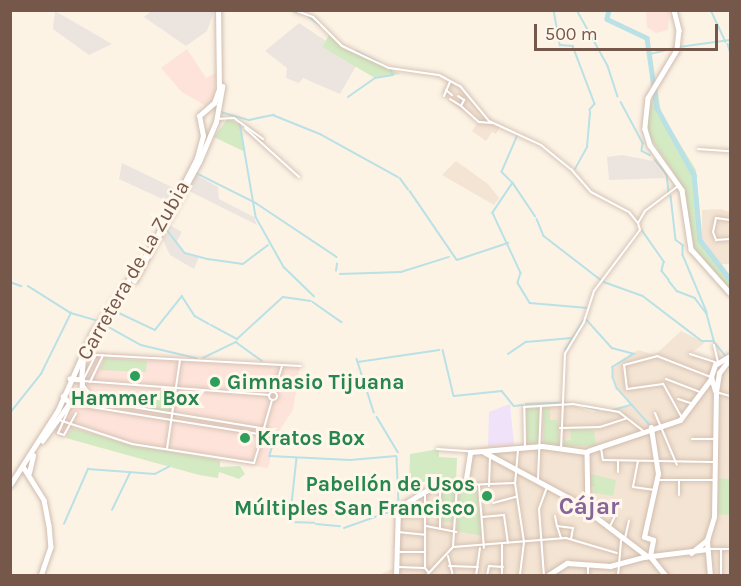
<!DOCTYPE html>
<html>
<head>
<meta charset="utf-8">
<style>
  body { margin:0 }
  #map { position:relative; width:741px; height:586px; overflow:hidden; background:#fcf3e5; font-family:Karla,sans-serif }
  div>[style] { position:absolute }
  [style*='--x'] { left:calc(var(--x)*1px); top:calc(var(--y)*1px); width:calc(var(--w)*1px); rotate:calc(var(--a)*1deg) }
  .residential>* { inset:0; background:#f4e4d3 }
  .commercial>* { inset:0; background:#fde3d9 }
  .industrial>* { inset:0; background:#ece5df }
  .education>* { inset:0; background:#f0e2f9 }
  .green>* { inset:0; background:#d4eac3 }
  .stream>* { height:1.5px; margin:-0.75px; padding:0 0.75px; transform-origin:0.75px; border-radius:0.75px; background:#b9e1e6 }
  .river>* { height:4.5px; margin:-2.25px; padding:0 2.25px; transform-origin:2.25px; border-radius:2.25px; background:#b9e1e6 }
  .roads { filter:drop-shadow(0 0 2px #d0bcae) drop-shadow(0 0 2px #d0bcae) }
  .street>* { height:2px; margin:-1px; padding:0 1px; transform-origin:1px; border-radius:1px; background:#fff }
  .street>.ring { margin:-1px; padding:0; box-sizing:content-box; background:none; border:2px solid #fff; border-radius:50% }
  .secondary>* { height:4.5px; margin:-2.25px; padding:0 2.25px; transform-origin:2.25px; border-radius:2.25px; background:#fff }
  .dots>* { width:16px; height:16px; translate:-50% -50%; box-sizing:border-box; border:3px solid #fff7eb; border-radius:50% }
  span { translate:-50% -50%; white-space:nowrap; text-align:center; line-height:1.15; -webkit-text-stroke:6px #fff7eb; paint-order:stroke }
  .street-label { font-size:21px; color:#76584a }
  .leisure-label { font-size:21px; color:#27864d; font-weight:700 }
  .left { translate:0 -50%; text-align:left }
  .right { translate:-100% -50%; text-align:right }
  .quarter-label { font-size:24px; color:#866599; font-weight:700 }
  .frame { position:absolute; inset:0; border:12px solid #76584a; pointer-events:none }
  .scale { position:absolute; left:534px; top:24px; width:184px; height:27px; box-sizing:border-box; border:3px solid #76584a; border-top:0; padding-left:8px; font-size:18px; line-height:21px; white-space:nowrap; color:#76584a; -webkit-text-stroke:4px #fff7eb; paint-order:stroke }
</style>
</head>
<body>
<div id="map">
  <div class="residential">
    <i style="clip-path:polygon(451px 82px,469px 94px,488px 121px,500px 127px,496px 134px,492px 132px,486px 141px,472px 131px,478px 122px,444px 98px)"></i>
    <i style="clip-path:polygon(456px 161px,488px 184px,499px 198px,494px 205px,442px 175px)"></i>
    <i style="clip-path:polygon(721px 209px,730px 212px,730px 264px,717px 264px,702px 241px,702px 210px)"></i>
    <i style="clip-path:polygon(681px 331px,705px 343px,691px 353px,715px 361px,730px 355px,730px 575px,377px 576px,400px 565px,400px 509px,435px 484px,467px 483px,471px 453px,489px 446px,524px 445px,524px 405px,575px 406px,592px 412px,632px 406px,617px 387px,612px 369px,638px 350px,655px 355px)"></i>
  </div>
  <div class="commercial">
    <i style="clip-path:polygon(646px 11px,669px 11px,668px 30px,656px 33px,647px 27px)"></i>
    <i style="clip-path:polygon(187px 49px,206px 78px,216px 73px,214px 99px,206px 106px,182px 92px,161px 68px)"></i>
    <i style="clip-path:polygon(93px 352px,300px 366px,293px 410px,275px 437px,268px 468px,132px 445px,72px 429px,66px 438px,54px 434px,67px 411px,85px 399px,89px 389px,84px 374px)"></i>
  </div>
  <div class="industrial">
    <i style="clip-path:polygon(55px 11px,112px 44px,89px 55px,53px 29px)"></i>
    <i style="clip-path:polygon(151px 11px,151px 10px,214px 11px,207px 31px,186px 46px,144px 17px)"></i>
    <i style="clip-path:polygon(299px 23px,326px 41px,322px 47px,356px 66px,340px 94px,303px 78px,299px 83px,286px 78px,287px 68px,265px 51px)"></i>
    <i style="clip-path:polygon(622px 155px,653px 161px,665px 178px,609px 180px,607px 157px)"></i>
    <i style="clip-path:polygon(122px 163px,178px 190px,171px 203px,119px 179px)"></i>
    <i style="clip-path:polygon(195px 174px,218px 187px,219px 199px,254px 217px,257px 225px,187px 190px)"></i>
    <i style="clip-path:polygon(169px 225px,182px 232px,177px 241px,185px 254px,199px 257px,194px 269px,170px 255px,162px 238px)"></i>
  </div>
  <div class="education">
    <i style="clip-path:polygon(510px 404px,514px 445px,488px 446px,489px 412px)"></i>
  </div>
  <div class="green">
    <i style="clip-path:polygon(329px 35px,347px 50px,400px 74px,375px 78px,322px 47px)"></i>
    <i style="clip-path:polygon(657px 86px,661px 113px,696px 170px,702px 241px,730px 276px,730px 290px,694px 250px,683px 187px,648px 134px,646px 118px)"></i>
    <i style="clip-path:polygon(228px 118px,241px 125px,245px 152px,214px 137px)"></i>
    <i style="clip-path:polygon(105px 358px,147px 361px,146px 372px,100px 370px)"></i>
    <i style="clip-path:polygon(147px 392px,173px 393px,170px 414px,144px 410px)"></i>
    <i style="clip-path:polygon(550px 407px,550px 420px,558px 420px,559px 445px,544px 443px,543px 408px)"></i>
    <i style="clip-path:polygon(526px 408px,539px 408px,541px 443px,527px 444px)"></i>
    <i style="clip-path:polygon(72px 428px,132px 445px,220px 460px,220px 467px,240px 466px,245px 474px,239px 479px,219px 472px,218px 478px,199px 475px,66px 438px)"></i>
    <i style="clip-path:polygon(570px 429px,594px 430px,596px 446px,564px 446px,564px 441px,571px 440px)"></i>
    <i style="clip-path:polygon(439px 449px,439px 457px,457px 458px,456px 483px,437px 477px,409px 487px,410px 454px)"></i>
    <i style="clip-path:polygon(586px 473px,616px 480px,613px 496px,594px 493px,594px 487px,587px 486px)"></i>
    <i style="clip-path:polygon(717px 478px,730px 479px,730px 515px,716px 514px)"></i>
    <i style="clip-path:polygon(442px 487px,456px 487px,455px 522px,442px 522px)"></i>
    <i style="clip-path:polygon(459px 487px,477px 487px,482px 536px,457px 531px)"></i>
  </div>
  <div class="stream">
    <i style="--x:290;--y:10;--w:7;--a:16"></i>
    <i style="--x:554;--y:10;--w:36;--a:80"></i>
    <i style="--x:560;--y:45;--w:13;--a:4"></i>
    <i style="--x:573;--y:46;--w:62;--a:69.2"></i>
    <i style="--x:595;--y:104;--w:8;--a:130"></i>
    <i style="--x:577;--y:10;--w:64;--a:61"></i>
    <i style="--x:608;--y:66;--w:32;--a:72"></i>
    <i style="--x:711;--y:10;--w:35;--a:65"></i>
    <i style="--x:309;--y:17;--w:14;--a:36"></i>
    <i style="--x:728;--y:44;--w:7;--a:74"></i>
    <i style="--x:679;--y:47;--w:51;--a:-7.8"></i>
    <i style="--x:356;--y:51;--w:25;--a:26"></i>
    <i style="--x:650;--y:54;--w:26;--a:-13"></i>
    <i style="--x:348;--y:97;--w:33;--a:-35"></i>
    <i style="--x:375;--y:78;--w:18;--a:-9"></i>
    <i style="--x:393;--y:75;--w:7;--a:-117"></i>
    <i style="--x:621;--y:102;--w:47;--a:61.8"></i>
    <i style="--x:643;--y:143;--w:8;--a:97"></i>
    <i style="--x:642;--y:151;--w:9;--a:27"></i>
    <i style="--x:221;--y:112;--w:29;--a:16"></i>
    <i style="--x:249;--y:120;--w:25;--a:-12"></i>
    <i style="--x:273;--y:115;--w:51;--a:22"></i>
    <i style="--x:320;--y:134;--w:89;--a:28.9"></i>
    <i style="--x:240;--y:123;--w:95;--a:80.3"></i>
    <i style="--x:256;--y:217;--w:57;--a:60.8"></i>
    <i style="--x:284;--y:267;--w:42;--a:44"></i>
    <i style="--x:518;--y:135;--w:40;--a:113.4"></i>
    <i style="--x:502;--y:172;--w:16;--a:45"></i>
    <i style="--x:513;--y:183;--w:36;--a:124"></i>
    <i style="--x:493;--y:213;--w:66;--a:65"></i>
    <i style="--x:521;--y:273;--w:10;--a:107"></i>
    <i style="--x:518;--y:283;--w:23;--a:59"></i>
    <i style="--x:530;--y:303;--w:58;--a:4.9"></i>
    <i style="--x:655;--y:160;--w:19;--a:51"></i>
    <i style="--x:667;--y:175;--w:17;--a:83"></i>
    <i style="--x:575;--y:169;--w:25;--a:-61"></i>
    <i style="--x:587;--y:147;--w:35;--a:-85"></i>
    <i style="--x:196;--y:173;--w:67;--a:26.6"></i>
    <i style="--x:256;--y:203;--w:97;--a:33.7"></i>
    <i style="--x:400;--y:178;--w:14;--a:54"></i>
    <i style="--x:513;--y:183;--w:40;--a:56"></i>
    <i style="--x:410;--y:191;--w:83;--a:55.7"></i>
    <i style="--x:457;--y:260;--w:54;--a:-18.4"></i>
    <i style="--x:671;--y:196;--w:44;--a:83.5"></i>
    <i style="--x:676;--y:240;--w:9;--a:36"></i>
    <i style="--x:683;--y:245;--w:10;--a:90"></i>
    <i style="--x:683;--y:255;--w:62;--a:67.2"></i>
    <i style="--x:537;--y:219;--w:18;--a:68"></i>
    <i style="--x:544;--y:236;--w:72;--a:37.7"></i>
    <i style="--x:167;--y:230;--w:29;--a:52"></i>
    <i style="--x:185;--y:253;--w:24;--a:15"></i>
    <i style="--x:208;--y:259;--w:35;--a:8"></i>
    <i style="--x:243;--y:264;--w:31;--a:-37"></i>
    <i style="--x:642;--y:230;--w:39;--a:55"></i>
    <i style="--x:664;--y:262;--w:9;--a:103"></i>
    <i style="--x:662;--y:271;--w:11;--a:52"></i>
    <i style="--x:336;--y:271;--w:7;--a:-82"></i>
    <i style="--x:340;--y:274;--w:61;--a:-1.9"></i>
    <i style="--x:401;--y:272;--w:50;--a:-17.4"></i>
    <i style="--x:669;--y:281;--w:13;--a:51"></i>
    <i style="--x:677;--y:291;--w:19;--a:21"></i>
    <i style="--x:695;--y:298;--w:20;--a:53"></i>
    <i style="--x:707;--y:314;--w:30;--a:75"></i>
    <i style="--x:715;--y:343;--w:17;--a:50"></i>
    <i style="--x:10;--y:282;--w:12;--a:20"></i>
    <i style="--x:604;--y:282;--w:41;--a:19.7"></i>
    <i style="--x:643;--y:296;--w:74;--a:37.3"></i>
    <i style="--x:702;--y:341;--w:11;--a:0"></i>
    <i style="--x:28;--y:286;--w:51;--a:32.1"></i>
    <i style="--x:71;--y:313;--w:29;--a:16"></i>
    <i style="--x:313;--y:302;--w:35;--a:35"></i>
    <i style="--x:117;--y:312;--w:42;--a:25.3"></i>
    <i style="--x:155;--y:330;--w:43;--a:-51.5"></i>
    <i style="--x:182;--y:296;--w:24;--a:57"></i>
    <i style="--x:195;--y:316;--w:16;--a:30"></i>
    <i style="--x:586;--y:319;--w:39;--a:48"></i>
    <i style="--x:612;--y:348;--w:23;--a:15"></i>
    <i style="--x:634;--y:354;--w:25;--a:148"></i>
    <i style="--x:613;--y:367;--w:10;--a:90"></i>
    <i style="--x:613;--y:377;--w:12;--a:70"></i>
    <i style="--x:617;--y:388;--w:50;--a:48.3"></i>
    <i style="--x:105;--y:325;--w:41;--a:29.1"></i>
    <i style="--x:141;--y:345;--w:57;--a:13.3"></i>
    <i style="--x:211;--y:325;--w:30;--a:28"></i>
    <i style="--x:237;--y:339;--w:62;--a:-42.4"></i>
    <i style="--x:283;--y:297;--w:28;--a:8"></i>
    <i style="--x:443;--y:350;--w:47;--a:76.6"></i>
    <i style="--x:454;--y:396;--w:48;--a:-5.9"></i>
    <i style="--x:502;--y:391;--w:19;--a:51"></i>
    <i style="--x:514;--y:406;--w:9;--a:-6"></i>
    <i style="--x:565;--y:350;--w:34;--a:-58"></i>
    <i style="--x:508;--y:354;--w:22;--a:-34"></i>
    <i style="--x:526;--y:342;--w:46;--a:-5"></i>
    <i style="--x:203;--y:358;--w:37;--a:-26"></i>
    <i style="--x:236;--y:342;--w:32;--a:36"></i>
    <i style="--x:357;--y:359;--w:56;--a:72.2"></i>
    <i style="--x:358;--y:362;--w:82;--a:-8.4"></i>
    <i style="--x:563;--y:403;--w:19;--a:6"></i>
    <i style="--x:526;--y:404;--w:33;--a:-2"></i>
    <i style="--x:586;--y:407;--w:13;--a:13"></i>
    <i style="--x:613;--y:410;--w:19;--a:-16"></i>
    <i style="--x:10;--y:413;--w:50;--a:-51.5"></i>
    <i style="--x:41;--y:374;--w:68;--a:-63.8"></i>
    <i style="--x:377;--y:417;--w:41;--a:59"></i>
    <i style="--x:275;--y:438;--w:19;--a:106"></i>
    <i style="--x:270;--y:456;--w:80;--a:2.9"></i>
    <i style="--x:350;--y:460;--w:46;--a:-5"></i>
    <i style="--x:397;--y:457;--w:48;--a:87.6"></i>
    <i style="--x:297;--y:458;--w:64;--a:96.2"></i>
    <i style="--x:290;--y:522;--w:24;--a:2"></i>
    <i style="--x:112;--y:510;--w:41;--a:-64.1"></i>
    <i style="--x:64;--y:524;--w:60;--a:-66.4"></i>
    <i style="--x:88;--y:469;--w:67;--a:4.3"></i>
    <i style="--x:155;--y:474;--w:16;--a:-27"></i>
    <i style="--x:316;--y:524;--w:24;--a:5"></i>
    <i style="--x:344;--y:528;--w:54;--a:-19.4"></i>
  </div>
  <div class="river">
    <i style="--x:609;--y:10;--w:9;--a:103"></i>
    <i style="--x:607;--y:19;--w:44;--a:25.4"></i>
    <i style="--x:647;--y:38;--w:71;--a:81.9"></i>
    <i style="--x:657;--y:108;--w:77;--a:61.1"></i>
    <i style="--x:694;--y:175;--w:65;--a:84.7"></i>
    <i style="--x:700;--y:240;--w:49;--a:52.4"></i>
  </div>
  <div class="roads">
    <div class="street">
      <i style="--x:294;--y:10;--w:20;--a:20"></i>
      <i style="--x:313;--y:17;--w:41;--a:45"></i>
      <i style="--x:342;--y:46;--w:52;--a:25.1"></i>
      <i style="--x:389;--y:68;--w:50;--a:8"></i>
      <i style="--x:439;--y:75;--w:24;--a:28"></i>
      <i style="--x:460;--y:86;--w:45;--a:50.4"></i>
      <i style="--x:489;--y:121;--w:57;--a:24.8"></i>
      <i style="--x:541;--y:145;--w:38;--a:39"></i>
      <i style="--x:571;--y:169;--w:30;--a:49"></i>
      <i style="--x:591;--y:192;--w:43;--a:27.8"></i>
      <i style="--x:629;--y:212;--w:14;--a:51"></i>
      <i style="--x:638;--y:223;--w:7;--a:74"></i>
      <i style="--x:640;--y:230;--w:76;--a:127"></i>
      <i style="--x:594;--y:291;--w:33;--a:108"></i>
      <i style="--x:584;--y:322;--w:37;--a:121"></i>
      <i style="--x:565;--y:354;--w:95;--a:92.4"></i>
      <i style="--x:446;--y:90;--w:8;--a:40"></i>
      <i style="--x:444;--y:96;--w:15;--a:-67"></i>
      <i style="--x:450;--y:99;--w:13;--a:32"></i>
      <i style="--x:461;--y:106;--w:7;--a:-63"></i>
      <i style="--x:464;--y:100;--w:7;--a:-146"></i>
      <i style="--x:461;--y:106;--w:24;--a:42"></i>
      <i style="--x:479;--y:122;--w:13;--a:4"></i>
      <i style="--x:216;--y:119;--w:18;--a:-3"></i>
      <i style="--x:234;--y:118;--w:36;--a:36"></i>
      <i style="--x:245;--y:128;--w:73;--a:42.2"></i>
      <i style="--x:698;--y:149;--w:32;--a:4"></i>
      <i style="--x:730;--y:220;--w:14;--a:-172"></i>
      <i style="--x:716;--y:218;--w:14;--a:102"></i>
      <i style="--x:713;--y:232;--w:9;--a:69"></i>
      <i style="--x:716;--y:240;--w:14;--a:-4"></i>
      <i style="--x:638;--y:223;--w:14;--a:-60"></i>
      <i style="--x:645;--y:211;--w:41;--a:-37.1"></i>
      <i style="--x:714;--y:345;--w:18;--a:77"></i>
      <i style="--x:690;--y:354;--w:28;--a:18"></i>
      <i style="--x:666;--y:379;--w:36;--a:21"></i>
      <i style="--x:83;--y:380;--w:28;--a:-63"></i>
      <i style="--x:96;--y:355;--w:205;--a:3.1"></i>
      <i style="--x:83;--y:381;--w:187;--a:4.3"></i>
      <i style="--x:90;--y:382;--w:30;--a:-64"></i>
      <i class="ring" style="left:269px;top:392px;width:6px;height:6px"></i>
      <i style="--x:274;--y:392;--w:28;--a:-73"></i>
      <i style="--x:716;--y:392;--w:15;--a:16"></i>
      <i style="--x:84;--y:399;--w:179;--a:9.3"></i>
      <i style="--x:678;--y:399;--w:13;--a:18"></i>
      <i style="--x:76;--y:401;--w:16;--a:-40"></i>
      <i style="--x:88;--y:391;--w:9;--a:-126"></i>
      <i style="--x:71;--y:404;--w:32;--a:114"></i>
      <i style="--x:58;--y:433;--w:6;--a:18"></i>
      <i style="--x:64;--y:435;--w:25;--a:-61"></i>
      <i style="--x:72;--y:404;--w:189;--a:9.1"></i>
      <i style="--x:655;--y:413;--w:56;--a:67.1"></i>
      <i style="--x:681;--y:416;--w:37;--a:-119"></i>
      <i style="--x:663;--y:384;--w:36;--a:172"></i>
      <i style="--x:627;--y:389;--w:24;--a:-97"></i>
      <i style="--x:624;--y:365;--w:34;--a:-15"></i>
      <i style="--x:657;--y:356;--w:58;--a:21.3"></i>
      <i style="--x:59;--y:420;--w:77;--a:18.2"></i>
      <i style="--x:132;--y:444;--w:123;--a:8.9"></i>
      <i style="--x:254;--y:463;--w:27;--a:-73"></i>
      <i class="ring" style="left:258.5px;top:427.5px;width:7px;height:7px"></i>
      <i style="--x:264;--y:428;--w:29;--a:-74"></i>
      <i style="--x:560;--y:428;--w:40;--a:-1.4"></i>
      <i style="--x:600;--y:427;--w:28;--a:-18"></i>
      <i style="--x:692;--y:439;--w:23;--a:0"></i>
      <i style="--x:525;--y:446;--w:39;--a:-91"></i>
      <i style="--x:524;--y:407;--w:49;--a:-3.5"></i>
      <i style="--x:573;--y:404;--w:47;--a:9.9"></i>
      <i style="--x:619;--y:412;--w:33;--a:38"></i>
      <i style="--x:601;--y:448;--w:12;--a:81"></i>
      <i style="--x:603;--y:460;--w:110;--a:1"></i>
      <i style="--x:167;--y:449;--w:90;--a:-81.7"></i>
      <i style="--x:437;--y:449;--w:32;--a:4"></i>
      <i style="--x:518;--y:450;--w:33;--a:95"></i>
      <i style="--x:515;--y:483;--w:60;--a:81.3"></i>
      <i style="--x:524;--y:542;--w:34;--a:97"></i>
      <i style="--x:638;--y:461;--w:26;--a:101"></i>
      <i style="--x:633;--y:487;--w:22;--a:8"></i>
      <i style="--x:618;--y:472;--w:11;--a:-90"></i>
      <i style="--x:538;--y:480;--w:74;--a:-87.7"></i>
      <i style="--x:657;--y:480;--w:57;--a:0"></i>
      <i style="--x:465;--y:485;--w:49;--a:-2.3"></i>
      <i style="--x:479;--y:485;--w:63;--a:85.5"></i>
      <i style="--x:489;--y:486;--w:29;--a:-88"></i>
      <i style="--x:679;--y:495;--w:15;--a:-90"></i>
      <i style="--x:493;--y:503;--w:24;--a:-15"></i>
      <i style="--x:398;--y:516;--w:27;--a:0"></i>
      <i style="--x:555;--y:516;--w:10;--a:79"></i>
      <i style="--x:482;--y:517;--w:22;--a:-5"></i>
      <i style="--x:504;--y:515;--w:28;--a:82"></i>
      <i style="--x:426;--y:526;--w:31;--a:11"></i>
      <i style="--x:609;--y:528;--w:13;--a:-63"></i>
      <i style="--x:440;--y:529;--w:43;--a:-90"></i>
      <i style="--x:398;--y:532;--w:27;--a:6"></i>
      <i style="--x:561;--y:538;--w:13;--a:-108"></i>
      <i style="--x:557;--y:526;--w:16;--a:7"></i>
      <i style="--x:573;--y:528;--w:11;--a:100"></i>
      <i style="--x:625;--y:538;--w:18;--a:-77"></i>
      <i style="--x:502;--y:545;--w:31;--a:90"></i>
      <i style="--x:453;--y:547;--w:113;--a:-4.6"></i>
      <i style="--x:566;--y:538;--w:53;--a:16.4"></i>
      <i style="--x:708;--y:549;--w:22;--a:0"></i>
      <i style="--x:398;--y:552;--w:27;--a:0"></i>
      <i style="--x:448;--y:556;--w:21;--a:76"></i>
      <i style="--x:449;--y:566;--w:29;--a:2"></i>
      <i style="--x:398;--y:567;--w:27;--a:2"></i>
      <i style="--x:425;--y:568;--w:6;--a:51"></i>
      <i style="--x:425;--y:568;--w:75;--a:-90"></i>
      <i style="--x:426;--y:576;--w:40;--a:-47"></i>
      <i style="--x:453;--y:547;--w:62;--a:-86.3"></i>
      <i style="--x:476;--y:576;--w:28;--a:-82"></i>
      <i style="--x:487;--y:576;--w:10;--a:-79"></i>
      <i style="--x:489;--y:566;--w:14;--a:4"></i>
      <i style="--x:544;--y:576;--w:67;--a:-94.3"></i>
      <i style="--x:539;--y:509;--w:23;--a:-70"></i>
      <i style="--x:588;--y:576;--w:10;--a:-90"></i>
      <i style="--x:618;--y:576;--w:37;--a:-85"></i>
      <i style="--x:721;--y:576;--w:26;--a:-90"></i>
    </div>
    <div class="secondary">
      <i style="--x:674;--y:10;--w:21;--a:76"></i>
      <i style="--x:679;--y:30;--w:20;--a:96"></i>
      <i style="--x:677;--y:50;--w:56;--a:121.1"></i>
      <i style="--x:648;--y:98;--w:31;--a:96"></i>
      <i style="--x:645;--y:129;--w:17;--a:73"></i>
      <i style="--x:650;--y:145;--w:55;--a:54.6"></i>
      <i style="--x:682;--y:190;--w:60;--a:81.3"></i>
      <i style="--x:691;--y:249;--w:59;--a:48.4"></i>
      <i style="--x:134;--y:281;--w:136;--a:-61.4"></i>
      <i style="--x:199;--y:162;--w:43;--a:-67"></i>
      <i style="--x:216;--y:122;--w:36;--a:-80"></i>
      <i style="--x:81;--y:379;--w:18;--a:-84"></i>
      <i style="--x:715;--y:391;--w:15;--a:-106"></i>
      <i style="--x:711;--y:377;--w:13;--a:-72"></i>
      <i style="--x:715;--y:365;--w:17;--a:-31"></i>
      <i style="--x:63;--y:396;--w:11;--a:45"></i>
      <i style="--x:71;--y:404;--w:13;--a:-42"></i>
      <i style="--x:81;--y:395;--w:15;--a:-86"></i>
      <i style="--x:82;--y:380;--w:12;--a:-175"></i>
      <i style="--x:42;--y:441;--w:46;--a:-53.9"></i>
      <i style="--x:588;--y:451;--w:97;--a:-18.6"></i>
      <i style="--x:680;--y:420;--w:51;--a:-52.9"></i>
      <i style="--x:484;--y:452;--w:116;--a:28.3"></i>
      <i style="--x:587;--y:453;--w:58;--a:89"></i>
      <i style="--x:588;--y:511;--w:74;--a:37.3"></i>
      <i style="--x:24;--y:468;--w:38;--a:58"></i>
      <i style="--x:44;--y:500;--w:25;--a:79"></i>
      <i style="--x:49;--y:525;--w:22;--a:85"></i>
      <i style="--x:51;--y:547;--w:31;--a:109"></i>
      <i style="--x:29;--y:473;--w:18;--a:-77"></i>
      <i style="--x:10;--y:485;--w:89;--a:-57.4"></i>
      <i style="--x:58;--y:410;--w:83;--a:-65.9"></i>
      <i style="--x:92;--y:334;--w:107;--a:-55.7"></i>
      <i style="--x:152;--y:246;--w:99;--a:-62.9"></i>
      <i style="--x:197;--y:158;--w:23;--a:-75"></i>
      <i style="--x:203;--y:136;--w:20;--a:-101"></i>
      <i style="--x:199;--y:116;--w:20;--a:-41"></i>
      <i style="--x:214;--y:103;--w:15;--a:-70"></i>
      <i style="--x:219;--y:89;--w:79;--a:-90.7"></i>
      <i style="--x:691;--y:553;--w:21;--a:-39"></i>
      <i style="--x:650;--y:556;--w:16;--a:-79"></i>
      <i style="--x:653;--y:540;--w:9;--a:-162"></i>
      <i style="--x:644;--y:537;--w:65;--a:-77.5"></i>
      <i style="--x:658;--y:474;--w:47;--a:-98.7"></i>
      <i style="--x:650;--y:556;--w:26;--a:51"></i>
      <i style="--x:396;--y:576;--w:68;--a:-88.3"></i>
      <i style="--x:398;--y:508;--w:42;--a:-31.4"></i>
      <i style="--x:434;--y:486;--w:31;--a:-2"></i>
      <i style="--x:465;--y:485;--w:33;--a:-81"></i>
      <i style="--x:470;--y:452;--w:72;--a:-4.8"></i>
      <i style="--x:542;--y:446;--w:44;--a:7.8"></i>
      <i style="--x:547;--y:576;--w:24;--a:-33"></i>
      <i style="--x:567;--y:563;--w:43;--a:4"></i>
      <i style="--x:610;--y:566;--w:35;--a:-15"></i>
      <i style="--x:644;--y:557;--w:64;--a:-7.1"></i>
      <i style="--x:710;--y:576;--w:36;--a:-95"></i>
      <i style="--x:707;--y:540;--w:24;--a:-73"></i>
      <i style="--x:714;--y:517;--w:125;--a:-89.1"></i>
      <i style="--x:716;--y:392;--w:19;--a:-81"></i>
      <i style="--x:719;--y:373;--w:18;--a:-52"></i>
    </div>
  </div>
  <div class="dots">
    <i style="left:135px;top:376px;background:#2e9e5b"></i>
    <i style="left:215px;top:382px;background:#2e9e5b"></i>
    <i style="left:245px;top:438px;background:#2e9e5b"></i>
    <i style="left:487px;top:496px;background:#2e9e5b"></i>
  </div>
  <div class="street-label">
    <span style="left:133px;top:270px;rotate:-60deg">Carretera de La Zubia</span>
  </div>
  <div class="leisure-label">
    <span class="left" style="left:227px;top:382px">Gimnasio Tijuana</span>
    <span style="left:135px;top:398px">Hammer Box</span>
    <span class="left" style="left:257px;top:438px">Kratos Box</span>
    <span class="right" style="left:475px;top:496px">Pabellón de Usos<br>Múltiples San Francisco</span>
  </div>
  <div class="quarter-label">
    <span style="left:589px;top:507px">Cájar</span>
  </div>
  <div class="frame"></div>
  <div class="scale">500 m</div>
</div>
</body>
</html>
